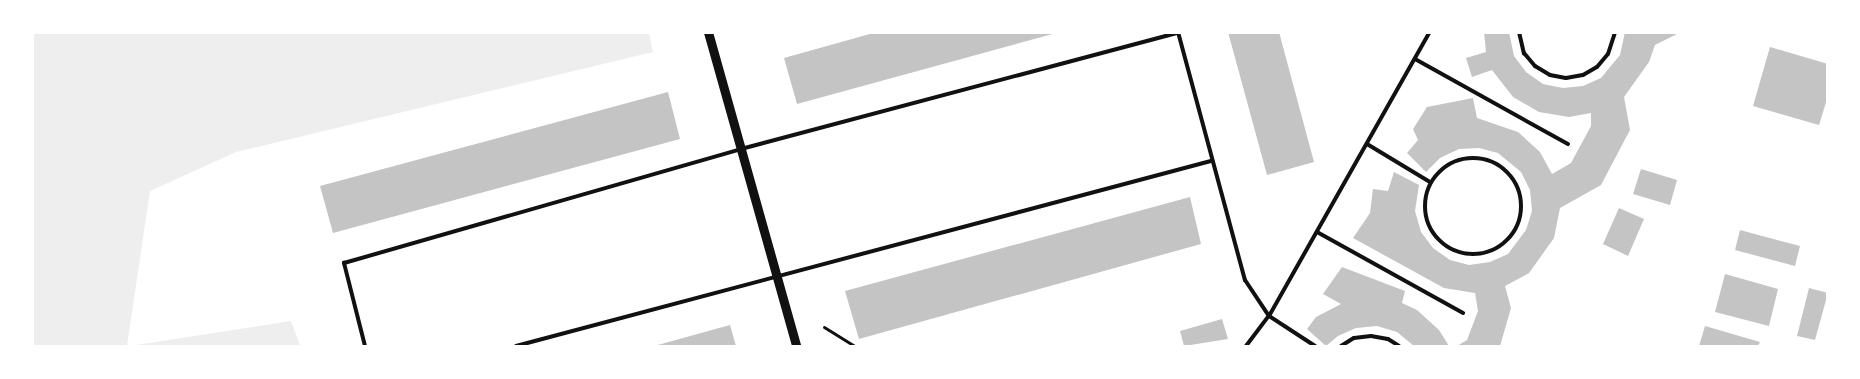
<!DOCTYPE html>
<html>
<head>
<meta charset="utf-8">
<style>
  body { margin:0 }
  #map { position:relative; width:1860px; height:379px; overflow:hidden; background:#fff; font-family:"Fira Sans",sans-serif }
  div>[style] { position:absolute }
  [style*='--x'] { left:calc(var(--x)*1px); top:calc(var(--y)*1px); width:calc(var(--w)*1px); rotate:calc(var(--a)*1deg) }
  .green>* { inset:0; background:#eee }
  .building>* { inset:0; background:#c4c4c4 }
  .path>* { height:3px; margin:-1.5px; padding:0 1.5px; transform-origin:1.5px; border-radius:1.5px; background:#111 }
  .service>* { height:4px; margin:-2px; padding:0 2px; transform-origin:2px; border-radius:2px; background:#111 }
  .service>.ring { margin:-2px; padding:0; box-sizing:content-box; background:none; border:4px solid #111; border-radius:50% }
  .tertiary>* { height:9px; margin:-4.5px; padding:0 4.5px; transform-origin:4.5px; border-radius:4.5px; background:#111 }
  span { translate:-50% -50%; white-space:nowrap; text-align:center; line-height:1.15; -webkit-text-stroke:5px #fff; paint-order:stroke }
  .frame { position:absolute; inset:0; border:34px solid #fff; pointer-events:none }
</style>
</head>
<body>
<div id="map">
  <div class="green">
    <i style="clip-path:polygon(649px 33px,653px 52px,236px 152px,150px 191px,127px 346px,33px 346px,33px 33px)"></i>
    <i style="clip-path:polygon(291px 321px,300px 346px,130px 346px)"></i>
  </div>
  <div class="building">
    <i style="clip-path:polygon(877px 32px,1056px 32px,1056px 33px,797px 104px,784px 58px)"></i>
    <i style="clip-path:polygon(1228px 32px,1279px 32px,1314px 162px,1267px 175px)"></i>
    <i style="clip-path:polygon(1484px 32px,1509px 32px,1514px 56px,1526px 72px,1543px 84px,1563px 88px,1583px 86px,1601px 78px,1620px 55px,1625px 32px,1681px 32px,1655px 45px,1649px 62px,1624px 97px,1630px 130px,1601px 185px,1560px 208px,1554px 238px,1529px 273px,1505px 286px,1511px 308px,1500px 346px,1457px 346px,1467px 340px,1478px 311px,1475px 293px,1444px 288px,1353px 238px,1370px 213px,1373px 189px,1388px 191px,1394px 172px,1419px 185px,1415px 211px,1421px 232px,1433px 248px,1450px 260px,1469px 265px,1490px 262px,1508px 254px,1526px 230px,1532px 211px,1530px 190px,1521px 172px,1498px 153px,1479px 148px,1459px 149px,1440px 158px,1426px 172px,1407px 153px,1418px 140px,1413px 129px,1427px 107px,1473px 98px,1477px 118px,1518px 132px,1540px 152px,1552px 174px,1571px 163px,1591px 126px,1591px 113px,1569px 117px,1539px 112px,1513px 97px,1492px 70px,1472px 77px,1466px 58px,1486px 52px)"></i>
    <i style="clip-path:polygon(1770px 47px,1828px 64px,1828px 96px,1819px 125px,1753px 106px)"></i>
    <i style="clip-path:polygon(668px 92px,680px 139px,333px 233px,320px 186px)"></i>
    <i style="clip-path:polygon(1641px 169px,1677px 180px,1670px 205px,1633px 194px)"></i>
    <i style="clip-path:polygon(1190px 197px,1201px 244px,859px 339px,845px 291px)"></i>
    <i style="clip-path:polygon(1619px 208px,1644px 219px,1628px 256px,1603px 244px)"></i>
    <i style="clip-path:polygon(1740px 230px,1800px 246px,1795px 266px,1735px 250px)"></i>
    <i style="clip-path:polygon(1342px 267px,1405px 291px,1402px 303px,1417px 310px,1439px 330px,1449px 346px,1414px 346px,1397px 332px,1377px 326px,1356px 328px,1338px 336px,1326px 346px,1307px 329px,1316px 317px,1341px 304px,1323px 294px)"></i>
    <i style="clip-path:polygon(1725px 274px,1778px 289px,1769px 326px,1715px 312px)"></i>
    <i style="clip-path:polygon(1809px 288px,1828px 293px,1815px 340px,1797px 336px)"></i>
    <i style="clip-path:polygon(1222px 319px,1228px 339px,1184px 346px,1180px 331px)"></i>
    <i style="clip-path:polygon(730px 325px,736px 346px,654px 346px)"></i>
    <i style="clip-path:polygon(1705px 326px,1760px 342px,1758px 346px,1699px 346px)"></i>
  </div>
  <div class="path">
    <i style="--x:824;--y:327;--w:36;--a:32"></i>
  </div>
  <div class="service">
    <i style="--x:1178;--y:32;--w:257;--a:74.9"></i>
    <i style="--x:1245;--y:280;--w:43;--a:56.3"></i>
    <i style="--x:1269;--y:316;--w:55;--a:33.1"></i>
    <i style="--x:1519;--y:32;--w:22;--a:77"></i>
    <i style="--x:1524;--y:53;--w:17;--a:50"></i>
    <i style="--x:1535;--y:66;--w:17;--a:31"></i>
    <i style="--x:1550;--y:75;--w:16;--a:11"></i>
    <i style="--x:1566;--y:78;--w:17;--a:-10"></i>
    <i style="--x:1583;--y:75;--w:16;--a:-30"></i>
    <i style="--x:1597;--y:67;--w:17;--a:-50"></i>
    <i style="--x:1608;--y:54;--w:23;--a:-72"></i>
    <i style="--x:1415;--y:59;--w:175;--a:29.1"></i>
    <i style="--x:1367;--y:144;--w:74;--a:31.1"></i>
    <i class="ring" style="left:1425px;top:158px;width:92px;height:92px"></i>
    <i style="--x:1317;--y:232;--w:167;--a:29"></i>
    <i style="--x:365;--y:346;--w:86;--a:-104.2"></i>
    <i style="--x:344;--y:263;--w:413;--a:-16"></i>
    <i style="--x:741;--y:149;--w:452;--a:-14.9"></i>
    <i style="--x:516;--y:346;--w:719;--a:-14.91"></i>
    <i style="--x:1246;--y:346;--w:38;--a:-53"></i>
    <i style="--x:1269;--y:316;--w:326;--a:-60.5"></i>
    <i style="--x:1341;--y:346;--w:15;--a:-32"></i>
    <i style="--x:1354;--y:338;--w:17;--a:-7"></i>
    <i style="--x:1371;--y:336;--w:17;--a:10"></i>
    <i style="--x:1388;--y:339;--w:13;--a:32"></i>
  </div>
  <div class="tertiary">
    <i style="--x:708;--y:32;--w:326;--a:74.3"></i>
  </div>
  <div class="frame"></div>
</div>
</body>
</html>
